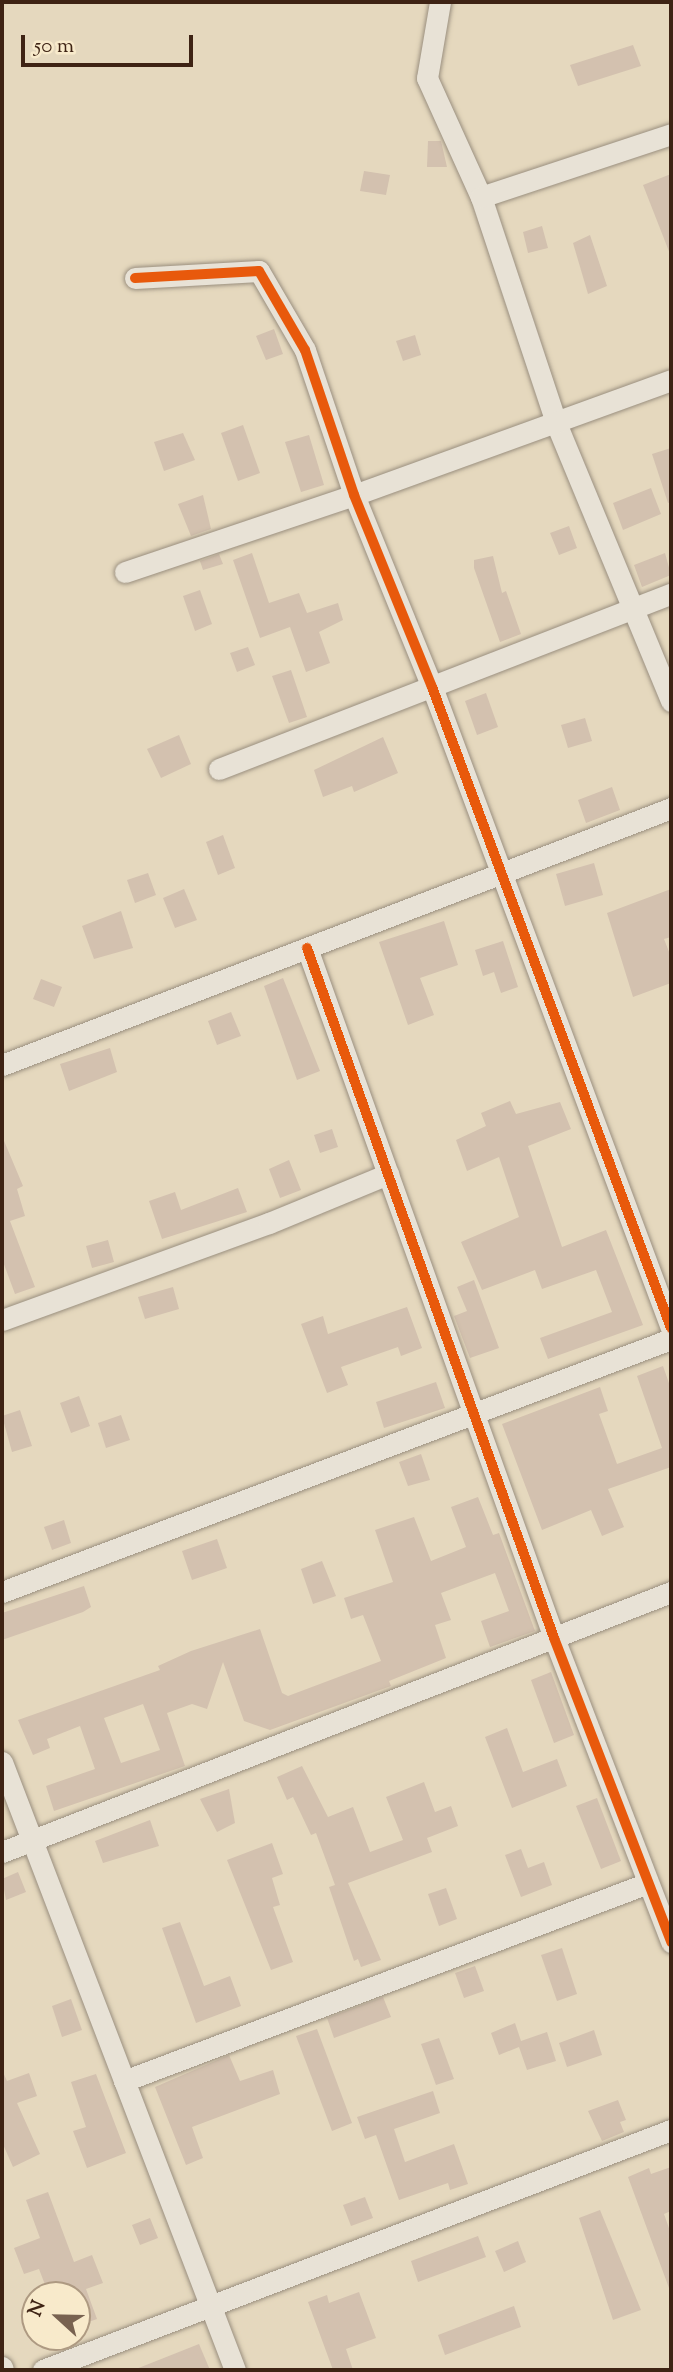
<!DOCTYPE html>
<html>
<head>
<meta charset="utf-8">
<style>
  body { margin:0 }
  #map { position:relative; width:673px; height:2372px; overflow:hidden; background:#e5d8be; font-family:"Sorts Mill Goudy",serif }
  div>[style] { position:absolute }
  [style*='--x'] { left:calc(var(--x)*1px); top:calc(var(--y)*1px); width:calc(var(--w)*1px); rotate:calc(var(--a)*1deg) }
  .building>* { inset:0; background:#d3c1af }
  .roads { filter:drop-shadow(0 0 2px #9a8f7f) drop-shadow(0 0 2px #9a8f7f) }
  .street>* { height:21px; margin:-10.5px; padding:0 10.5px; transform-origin:10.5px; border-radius:10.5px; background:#e8e2d6 }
  .cycleway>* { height:10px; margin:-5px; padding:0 5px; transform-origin:5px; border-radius:5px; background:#e8590c }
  span { translate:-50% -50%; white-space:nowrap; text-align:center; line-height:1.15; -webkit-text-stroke:7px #f8eacb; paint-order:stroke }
  .frame { position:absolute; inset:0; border:4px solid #3e2314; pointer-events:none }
  .north { position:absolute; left:21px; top:2281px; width:70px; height:70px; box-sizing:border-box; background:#f8eacb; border:2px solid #ae9a82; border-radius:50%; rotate:292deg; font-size:19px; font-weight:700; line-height:28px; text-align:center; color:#3e2314 }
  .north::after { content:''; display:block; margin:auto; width:24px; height:32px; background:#786250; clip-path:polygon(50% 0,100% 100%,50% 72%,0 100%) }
  .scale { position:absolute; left:21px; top:35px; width:172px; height:32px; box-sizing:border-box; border:4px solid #3e2314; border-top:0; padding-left:9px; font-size:21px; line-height:24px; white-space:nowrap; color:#3e2314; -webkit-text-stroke:5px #f8eacb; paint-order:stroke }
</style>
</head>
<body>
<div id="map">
  <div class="building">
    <i style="clip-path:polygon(633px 45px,641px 66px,578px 86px,570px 65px)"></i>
    <i style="clip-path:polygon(428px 141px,441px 141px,447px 167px,427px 167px)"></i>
    <i style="clip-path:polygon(364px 171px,390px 175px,386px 195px,360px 191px)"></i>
    <i style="clip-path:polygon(671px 174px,671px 254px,670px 254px,643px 185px)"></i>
    <i style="clip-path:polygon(542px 226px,548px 248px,528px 253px,523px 232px)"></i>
    <i style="clip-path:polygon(590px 235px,607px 286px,588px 294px,573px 243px)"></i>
    <i style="clip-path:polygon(274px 329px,283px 354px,266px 360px,256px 336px)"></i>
    <i style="clip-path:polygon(415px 335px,421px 355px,403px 361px,396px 341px)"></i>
    <i style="clip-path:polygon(243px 425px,260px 473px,238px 481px,221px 433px)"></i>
    <i style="clip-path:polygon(183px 433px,195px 460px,164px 471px,154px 442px)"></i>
    <i style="clip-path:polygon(309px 435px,324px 485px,301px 492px,285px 442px)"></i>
    <i style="clip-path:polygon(671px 448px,671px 502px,668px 503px,652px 454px)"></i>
    <i style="clip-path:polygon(651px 488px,661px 514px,623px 530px,613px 503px)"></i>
    <i style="clip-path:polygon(203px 495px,211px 529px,191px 536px,178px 504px)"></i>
    <i style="clip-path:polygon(569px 526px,577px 548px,559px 555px,550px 533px)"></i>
    <i style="clip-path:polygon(252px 553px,269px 603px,299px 593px,307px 613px,338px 603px,343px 620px,319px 632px,330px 663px,306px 672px,290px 627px,260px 638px,233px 560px)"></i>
    <i style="clip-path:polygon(665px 553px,671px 575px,642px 587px,634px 565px)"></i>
    <i style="clip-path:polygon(219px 554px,223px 564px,203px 570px,200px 561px)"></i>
    <i style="clip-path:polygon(493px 556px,502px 593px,506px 591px,521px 634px,500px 642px,474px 568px,474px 560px)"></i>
    <i style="clip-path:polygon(200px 590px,212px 624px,195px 631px,183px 596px)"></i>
    <i style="clip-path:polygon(248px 647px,255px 665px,237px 672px,230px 653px)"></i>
    <i style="clip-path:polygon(291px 670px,307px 717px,289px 723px,272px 676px)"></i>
    <i style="clip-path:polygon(486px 693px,498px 727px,477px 735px,465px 701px)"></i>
    <i style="clip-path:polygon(585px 718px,592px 741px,568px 748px,561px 725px)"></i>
    <i style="clip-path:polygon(179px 735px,191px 764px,161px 778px,147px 749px)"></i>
    <i style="clip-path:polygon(383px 737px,398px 773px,354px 792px,352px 786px,323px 797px,314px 770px)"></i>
    <i style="clip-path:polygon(612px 787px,620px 810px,586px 823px,578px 800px)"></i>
    <i style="clip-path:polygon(223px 835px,235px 868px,218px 875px,206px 842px)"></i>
    <i style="clip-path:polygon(594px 863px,603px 895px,565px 906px,556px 874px)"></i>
    <i style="clip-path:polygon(148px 873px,156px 895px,135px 903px,127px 880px)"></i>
    <i style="clip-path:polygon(184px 889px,197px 920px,175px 928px,163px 898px)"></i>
    <i style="clip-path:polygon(671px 889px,671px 937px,664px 939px,671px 957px,671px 983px,633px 997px,607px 913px)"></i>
    <i style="clip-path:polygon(121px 911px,133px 948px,94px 959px,82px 926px)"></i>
    <i style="clip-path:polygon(444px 921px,458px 965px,420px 978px,434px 1015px,408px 1025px,379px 942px)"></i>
    <i style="clip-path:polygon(503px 941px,518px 987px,501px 993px,494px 972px,483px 976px,475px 950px)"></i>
    <i style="clip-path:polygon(283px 978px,320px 1071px,297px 1080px,264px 986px)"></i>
    <i style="clip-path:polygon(41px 979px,62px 987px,54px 1007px,33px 999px)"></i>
    <i style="clip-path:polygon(231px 1012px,241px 1036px,217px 1045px,208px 1021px)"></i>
    <i style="clip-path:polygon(110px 1048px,117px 1072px,69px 1091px,60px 1064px)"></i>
    <i style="clip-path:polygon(510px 1101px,516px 1114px,560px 1102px,571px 1129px,528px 1146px,562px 1247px,606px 1230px,643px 1325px,548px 1359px,540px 1338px,612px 1312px,596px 1270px,542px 1289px,535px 1270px,482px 1290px,461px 1242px,519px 1217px,499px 1157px,467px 1171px,456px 1140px,486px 1126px,481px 1113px)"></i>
    <i style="clip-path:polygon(332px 1129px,338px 1147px,320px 1153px,314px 1135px)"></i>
    <i style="clip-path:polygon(2px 1136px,23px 1186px,17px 1189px,25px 1216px,10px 1221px,35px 1287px,15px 1294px,2px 1259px)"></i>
    <i style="clip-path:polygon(289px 1160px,301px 1190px,280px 1198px,269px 1169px)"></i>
    <i style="clip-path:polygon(238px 1188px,247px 1212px,162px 1239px,149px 1201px,175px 1192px,181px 1210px)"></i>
    <i style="clip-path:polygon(108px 1240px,114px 1262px,92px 1268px,86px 1246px)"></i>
    <i style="clip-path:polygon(474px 1280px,499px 1348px,470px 1358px,454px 1316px,467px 1311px,457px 1287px)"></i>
    <i style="clip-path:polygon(173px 1287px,179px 1309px,145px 1319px,138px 1297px)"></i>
    <i style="clip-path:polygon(407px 1307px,422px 1348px,401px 1356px,398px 1347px,341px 1367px,348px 1385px,327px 1393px,301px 1324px,323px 1316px,328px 1334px)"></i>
    <i style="clip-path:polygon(663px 1366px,671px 1389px,671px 1467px,608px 1489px,624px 1527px,602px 1536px,591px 1510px,542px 1530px,502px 1424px,600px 1387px,608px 1411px,599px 1414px,617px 1464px,662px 1448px,637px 1376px)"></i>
    <i style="clip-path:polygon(436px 1382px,445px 1408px,384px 1428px,376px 1402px)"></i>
    <i style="clip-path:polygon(79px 1396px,90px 1426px,71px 1433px,60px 1403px)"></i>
    <i style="clip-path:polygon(20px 1410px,32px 1446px,12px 1452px,2px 1416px)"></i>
    <i style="clip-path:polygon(121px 1415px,130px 1440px,106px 1448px,98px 1423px)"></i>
    <i style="clip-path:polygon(421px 1454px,430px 1480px,408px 1486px,399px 1462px)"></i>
    <i style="clip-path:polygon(evenodd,478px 1497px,493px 1535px,499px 1533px,535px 1631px,490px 1647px,481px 1621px,509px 1611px,495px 1573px,441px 1593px,451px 1620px,435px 1625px,446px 1658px,389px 1681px,391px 1686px,270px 1730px,244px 1721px,223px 1662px,207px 1709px,192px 1704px,167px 1713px,185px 1766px,54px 1811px,46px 1786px,95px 1769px,80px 1726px,47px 1739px,50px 1748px,33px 1755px,18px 1720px,160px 1670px,158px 1666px,191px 1651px,260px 1629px,282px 1693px,288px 1696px,381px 1661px,363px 1615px,351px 1619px,344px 1598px,393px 1582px,375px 1530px,414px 1517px,431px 1561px,466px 1547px,451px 1507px,478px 1497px,143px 1704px,160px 1750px,121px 1763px,104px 1718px,143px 1704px)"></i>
    <i style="clip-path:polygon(64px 1520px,71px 1543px,52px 1550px,44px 1527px)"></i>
    <i style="clip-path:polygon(217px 1539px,227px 1568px,192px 1580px,182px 1551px)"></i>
    <i style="clip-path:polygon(322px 1561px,336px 1596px,313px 1604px,301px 1569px)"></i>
    <i style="clip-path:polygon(84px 1586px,91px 1607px,83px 1612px,2px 1640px,2px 1613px)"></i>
    <i style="clip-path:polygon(551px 1672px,574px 1735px,554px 1743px,531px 1680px)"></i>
    <i style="clip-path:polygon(507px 1728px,523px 1772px,557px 1759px,567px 1786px,512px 1808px,485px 1737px)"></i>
    <i style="clip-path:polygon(302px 1766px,328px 1817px,353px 1807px,370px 1852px,403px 1840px,386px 1797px,424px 1782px,435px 1812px,451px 1806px,458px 1826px,427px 1838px,432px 1852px,348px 1883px,381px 1960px,361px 1967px,358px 1959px,354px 1961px,329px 1887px,335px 1885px,316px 1833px,311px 1835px,293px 1797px,287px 1800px,277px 1777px)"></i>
    <i style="clip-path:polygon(229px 1789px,235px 1823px,217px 1832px,200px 1799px)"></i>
    <i style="clip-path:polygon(597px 1798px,621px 1861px,601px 1869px,576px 1806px)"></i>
    <i style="clip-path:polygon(150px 1820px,159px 1846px,103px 1863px,95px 1841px)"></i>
    <i style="clip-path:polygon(272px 1843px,283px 1874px,272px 1878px,280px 1905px,273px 1907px,293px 1962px,271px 1970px,227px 1860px)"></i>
    <i style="clip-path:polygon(521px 1849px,528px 1868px,544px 1862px,552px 1885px,521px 1897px,505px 1855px)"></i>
    <i style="clip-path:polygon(18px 1872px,26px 1892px,6px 1900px,2px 1879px)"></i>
    <i style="clip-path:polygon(446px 1888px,457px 1919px,439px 1926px,428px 1894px)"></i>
    <i style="clip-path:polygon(180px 1922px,204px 1986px,230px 1976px,241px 2006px,196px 2023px,162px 1928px)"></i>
    <i style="clip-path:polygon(562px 1948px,577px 1994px,557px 2001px,541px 1955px)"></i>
    <i style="clip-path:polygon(475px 1966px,484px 1991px,464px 1998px,455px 1973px)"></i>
    <i style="clip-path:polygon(383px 1997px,391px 2017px,334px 2038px,327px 2018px)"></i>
    <i style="clip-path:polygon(71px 1999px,82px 2030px,62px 2037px,52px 2006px)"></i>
    <i style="clip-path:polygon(515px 2023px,521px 2041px,547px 2032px,556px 2061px,527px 2070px,519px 2047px,499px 2055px,491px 2033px)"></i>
    <i style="clip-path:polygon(317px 2029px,352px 2123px,332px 2131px,296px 2036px)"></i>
    <i style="clip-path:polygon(594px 2030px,602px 2055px,567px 2067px,559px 2043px)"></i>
    <i style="clip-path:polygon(439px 2038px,454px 2079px,436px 2085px,421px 2044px)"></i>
    <i style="clip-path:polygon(229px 2055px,240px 2081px,273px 2070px,280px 2094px,192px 2127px,203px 2158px,186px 2165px,155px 2087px)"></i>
    <i style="clip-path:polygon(2px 2070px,7px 2081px,29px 2073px,37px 2096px,17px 2103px,40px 2154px,13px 2167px,2px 2142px)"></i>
    <i style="clip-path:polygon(96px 2074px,126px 2153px,87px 2168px,73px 2131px,86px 2127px,71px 2082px)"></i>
    <i style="clip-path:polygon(433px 2091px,440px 2113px,394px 2129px,405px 2162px,454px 2144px,468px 2184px,450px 2190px,448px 2183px,399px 2200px,376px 2135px,365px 2139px,357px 2117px)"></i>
    <i style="clip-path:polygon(618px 2100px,626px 2120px,620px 2122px,624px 2132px,602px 2141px,588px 2111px)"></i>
    <i style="clip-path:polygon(671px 2167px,671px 2211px,664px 2214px,671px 2234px,669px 2288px,628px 2177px,649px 2168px,651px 2174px)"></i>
    <i style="clip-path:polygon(48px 2192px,74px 2262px,92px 2255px,103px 2283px,86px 2289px,97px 2319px,77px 2326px,77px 2295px,49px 2295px,39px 2269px,24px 2274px,14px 2248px,40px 2238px,26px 2200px)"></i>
    <i style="clip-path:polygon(365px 2197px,373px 2218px,351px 2226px,343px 2205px)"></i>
    <i style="clip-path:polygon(600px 2210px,641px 2310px,613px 2320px,579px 2218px)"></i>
    <i style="clip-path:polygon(150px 2218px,158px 2238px,140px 2245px,132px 2225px)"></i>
    <i style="clip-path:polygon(478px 2236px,486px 2257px,418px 2282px,411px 2261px)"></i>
    <i style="clip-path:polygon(518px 2241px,526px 2262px,504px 2272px,495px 2251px)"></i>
    <i style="clip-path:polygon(359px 2292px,376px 2338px,346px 2349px,353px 2370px,333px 2370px,308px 2302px,327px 2295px,329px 2303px)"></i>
    <i style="clip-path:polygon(514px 2306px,521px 2327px,445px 2355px,438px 2335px)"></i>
    <i style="clip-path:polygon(199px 2344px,210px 2370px,136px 2370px,136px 2369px)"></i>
  </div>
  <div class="roads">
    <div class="street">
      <i style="--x:440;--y:2;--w:77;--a:99.7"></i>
      <i style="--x:427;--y:78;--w:131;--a:65.6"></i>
      <i style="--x:481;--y:197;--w:238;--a:71.6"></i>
      <i style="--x:556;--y:423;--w:301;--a:67.5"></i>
      <i style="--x:481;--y:197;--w:200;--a:-18.3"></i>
      <i style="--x:135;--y:278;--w:124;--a:-3.2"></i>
      <i style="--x:259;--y:271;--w:91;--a:59.8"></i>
      <i style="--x:305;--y:350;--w:153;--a:71.3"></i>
      <i style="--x:354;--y:495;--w:207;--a:67.9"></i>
      <i style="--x:432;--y:687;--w:684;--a:69.55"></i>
      <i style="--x:125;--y:572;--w:242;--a:-18.6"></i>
      <i style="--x:354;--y:495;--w:337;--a:-19.9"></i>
      <i style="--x:219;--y:769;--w:485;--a:-21.2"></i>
      <i style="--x:307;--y:948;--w:733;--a:70.3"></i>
      <i style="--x:554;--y:1638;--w:326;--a:68.9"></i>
      <i style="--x:2;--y:1065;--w:717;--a:-21.01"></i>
      <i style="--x:2;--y:1320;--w:284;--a:-20"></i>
      <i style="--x:269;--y:1223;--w:129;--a:-22.4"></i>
      <i style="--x:2;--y:1592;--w:715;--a:-20.72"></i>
      <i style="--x:2;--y:1762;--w:651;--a:69.03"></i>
      <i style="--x:2;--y:1852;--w:718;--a:-21.24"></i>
      <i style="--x:124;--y:2081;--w:560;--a:-20.7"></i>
      <i style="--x:2;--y:2367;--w:3;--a:72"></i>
      <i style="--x:43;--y:2370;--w:672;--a:-20.92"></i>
    </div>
  </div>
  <div class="cycleway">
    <i style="--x:135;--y:278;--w:124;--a:-3.2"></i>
    <i style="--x:259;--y:271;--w:91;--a:59.8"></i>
    <i style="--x:305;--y:350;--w:153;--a:71.3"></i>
    <i style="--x:354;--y:495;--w:207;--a:67.9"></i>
    <i style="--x:432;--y:687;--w:684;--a:69.55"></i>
    <i style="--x:307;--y:948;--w:733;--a:70.3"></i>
    <i style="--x:554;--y:1638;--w:326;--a:68.9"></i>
  </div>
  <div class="frame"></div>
  <div class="north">N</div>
  <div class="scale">50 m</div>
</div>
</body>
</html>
